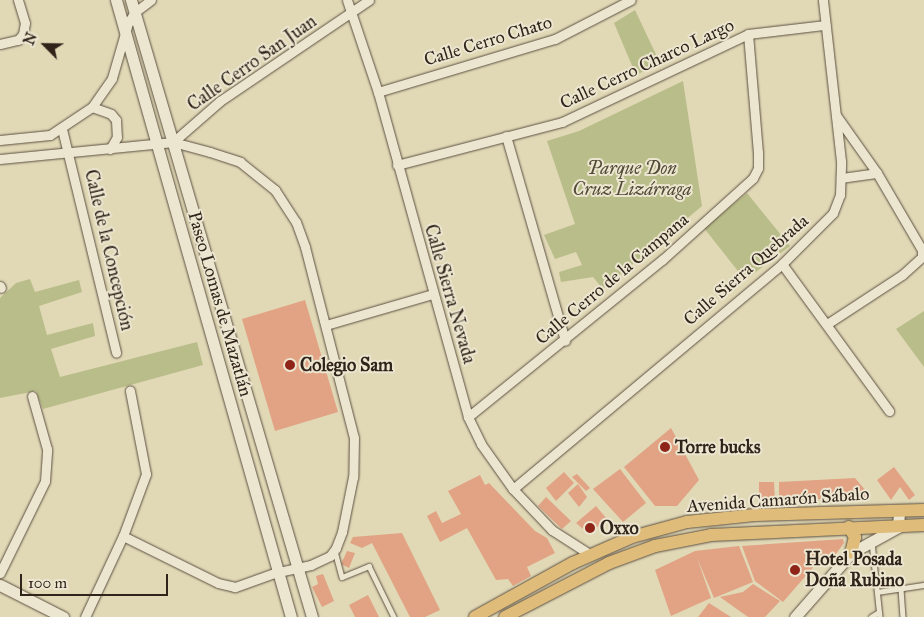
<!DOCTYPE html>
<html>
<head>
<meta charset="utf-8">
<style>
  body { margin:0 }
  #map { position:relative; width:924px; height:617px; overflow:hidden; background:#e1d8b6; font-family:"IM FELL Great Primer",serif }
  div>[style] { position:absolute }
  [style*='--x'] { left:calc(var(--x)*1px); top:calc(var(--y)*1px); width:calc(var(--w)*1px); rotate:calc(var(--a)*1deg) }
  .green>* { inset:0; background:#b9bd89 }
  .building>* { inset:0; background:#e1a384 }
  .roads { filter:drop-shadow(0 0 1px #5c5041) drop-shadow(0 0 1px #5c5041) }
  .lane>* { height:4.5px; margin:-2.25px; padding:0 2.25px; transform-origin:2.25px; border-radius:2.25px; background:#ece6d0 }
  .street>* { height:9px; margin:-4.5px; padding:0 4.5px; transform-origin:4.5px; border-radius:4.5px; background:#ece6d0 }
  .secondary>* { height:11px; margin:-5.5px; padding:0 5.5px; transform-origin:5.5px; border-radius:5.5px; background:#ece6d0 }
  .primary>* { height:12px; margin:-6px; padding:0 6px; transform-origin:6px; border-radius:6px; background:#e0bc7b }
  .dots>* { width:14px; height:14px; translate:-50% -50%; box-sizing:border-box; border:2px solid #ece6d0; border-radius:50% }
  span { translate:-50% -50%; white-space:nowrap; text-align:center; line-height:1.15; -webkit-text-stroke:4px #ece6d0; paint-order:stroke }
  .street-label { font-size:18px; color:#30231a }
  .park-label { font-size:18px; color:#524a36; font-style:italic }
  .poi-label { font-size:18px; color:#30231a; font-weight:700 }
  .left { translate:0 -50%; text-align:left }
  .north { position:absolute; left:20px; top:20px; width:50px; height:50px; -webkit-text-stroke:4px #ece6d0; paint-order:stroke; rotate:293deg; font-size:14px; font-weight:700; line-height:20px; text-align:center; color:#30231a }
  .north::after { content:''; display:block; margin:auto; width:18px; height:22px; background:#30231a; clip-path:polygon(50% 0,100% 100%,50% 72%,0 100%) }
  .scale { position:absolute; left:20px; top:574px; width:148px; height:22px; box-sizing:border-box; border:2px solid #30231a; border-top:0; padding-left:6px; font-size:15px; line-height:18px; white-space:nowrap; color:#30231a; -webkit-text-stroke:4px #ece6d0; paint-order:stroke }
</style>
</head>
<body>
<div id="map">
  <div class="green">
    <i style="clip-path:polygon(635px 10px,660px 63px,636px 75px,614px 23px)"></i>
    <i style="clip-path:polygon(683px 81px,702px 206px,603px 289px,593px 277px,561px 282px,559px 272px,582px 265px,576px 252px,555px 259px,544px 235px,575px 224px,547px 141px,579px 131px)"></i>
    <i style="clip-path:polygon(747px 193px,790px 246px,745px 280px,704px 228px)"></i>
    <i style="clip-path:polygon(30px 279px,35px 292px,79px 280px,82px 292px,39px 306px,47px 335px,93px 323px,95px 336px,51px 349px,60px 377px,197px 342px,203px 365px,43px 409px,36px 391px,0 398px,0 298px,16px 283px)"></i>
    <i style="clip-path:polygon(924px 311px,924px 367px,896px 329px)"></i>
  </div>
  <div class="building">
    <i style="clip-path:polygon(305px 300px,338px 412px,275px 431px,242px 319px)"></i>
    <i style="clip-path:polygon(671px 428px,699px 480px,677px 506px,655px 506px,624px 467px)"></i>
    <i style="clip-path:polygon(894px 467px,915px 495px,909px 500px,900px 487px,891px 500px,877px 480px)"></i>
    <i style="clip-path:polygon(620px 469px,646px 503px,623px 522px,593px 489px)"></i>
    <i style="clip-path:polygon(564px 472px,574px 483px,556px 501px,546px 488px)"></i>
    <i style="clip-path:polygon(577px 474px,590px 488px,586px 491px,572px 477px)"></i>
    <i style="clip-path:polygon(480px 475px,485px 485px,489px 483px,535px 531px,547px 538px,555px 553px,527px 567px,531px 576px,513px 586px,508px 579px,496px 580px,467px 528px,440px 542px,427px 516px,436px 511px,442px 523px,461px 514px,448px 491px)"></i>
    <i style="clip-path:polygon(855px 478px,871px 497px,779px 501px,779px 482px)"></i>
    <i style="clip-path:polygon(759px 482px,774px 482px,775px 502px,759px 502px)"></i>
    <i style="clip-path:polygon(578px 484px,587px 497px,579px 507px,568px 493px)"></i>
    <i style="clip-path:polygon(546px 497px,571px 521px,562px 529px,538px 506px)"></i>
    <i style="clip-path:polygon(596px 506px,607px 519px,589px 534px,576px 523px)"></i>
    <i style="clip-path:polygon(402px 533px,440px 610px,425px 617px,410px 617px,372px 543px,362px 548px,350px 543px,353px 537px)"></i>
    <i style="clip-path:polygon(843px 539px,844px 543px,835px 555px,828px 559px,823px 556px,783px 602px,755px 581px,742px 546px)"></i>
    <i style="clip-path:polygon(739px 546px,753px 582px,714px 598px,697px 558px,711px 598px,671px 616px,655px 570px,695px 551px)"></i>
    <i style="clip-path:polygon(347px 551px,355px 553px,349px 568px,341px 564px)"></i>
    <i style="clip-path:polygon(323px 574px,334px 601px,322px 607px,312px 587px,318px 584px,316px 576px)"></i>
    <i style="clip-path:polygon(753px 584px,780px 601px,765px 617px,748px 617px,720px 597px,743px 592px)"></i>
    <i style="clip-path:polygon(368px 595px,379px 617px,355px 617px,349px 605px)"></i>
    <i style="clip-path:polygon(709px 603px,731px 617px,698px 617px)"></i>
  </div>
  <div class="roads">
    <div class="lane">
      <i style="--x:872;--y:542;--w:75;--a:83.9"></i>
      <i style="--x:335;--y:551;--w:27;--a:75"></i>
      <i style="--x:342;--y:577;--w:29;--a:-22"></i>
      <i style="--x:369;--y:566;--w:57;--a:63.9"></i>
      <i style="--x:901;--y:589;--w:28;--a:86"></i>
      <i style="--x:877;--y:592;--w:48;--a:-8.5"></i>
      <i style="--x:871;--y:617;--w:9;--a:-32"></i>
    </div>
    <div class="street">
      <i style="--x:347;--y:0;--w:97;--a:71.4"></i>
      <i style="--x:378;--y:92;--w:337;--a:74.5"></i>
      <i style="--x:468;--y:417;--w:30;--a:64"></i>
      <i style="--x:481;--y:444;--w:55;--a:54.6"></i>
      <i style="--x:513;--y:489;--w:57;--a:46.4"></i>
      <i style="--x:552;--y:530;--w:46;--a:32.7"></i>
      <i style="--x:0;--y:44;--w:18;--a:-13"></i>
      <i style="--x:18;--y:40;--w:8;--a:-50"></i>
      <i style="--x:23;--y:34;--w:11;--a:-80"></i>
      <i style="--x:25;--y:23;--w:24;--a:-107"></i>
      <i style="--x:378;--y:92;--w:185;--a:-16.7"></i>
      <i style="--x:555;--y:39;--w:85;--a:-27.2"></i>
      <i style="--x:92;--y:107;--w:20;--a:20"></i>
      <i style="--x:111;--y:114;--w:8;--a:50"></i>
      <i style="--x:116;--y:120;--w:17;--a:87"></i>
      <i style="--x:117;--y:137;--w:14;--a:120"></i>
      <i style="--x:62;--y:129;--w:230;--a:76.4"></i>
      <i style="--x:506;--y:136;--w:213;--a:73.9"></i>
      <i style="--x:0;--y:140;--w:50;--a:-5.7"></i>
      <i style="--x:50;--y:135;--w:50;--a:-33.7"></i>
      <i style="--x:92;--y:107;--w:35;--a:-55"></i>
      <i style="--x:112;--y:78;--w:57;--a:-73.8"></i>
      <i style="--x:128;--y:23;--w:13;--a:-58"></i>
      <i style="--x:135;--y:12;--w:20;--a:-37"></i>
      <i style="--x:173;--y:142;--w:62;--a:-41.1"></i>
      <i style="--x:220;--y:101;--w:180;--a:-34.1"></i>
      <i style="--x:0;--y:159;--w:174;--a:-5.6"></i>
      <i style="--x:173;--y:142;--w:38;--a:15"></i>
      <i style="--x:210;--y:152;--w:32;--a:18"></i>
      <i style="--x:240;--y:162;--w:45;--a:38.7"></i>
      <i style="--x:275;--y:190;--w:38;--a:57"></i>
      <i style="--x:296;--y:222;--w:27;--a:70"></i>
      <i style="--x:305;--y:247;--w:197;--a:75.6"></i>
      <i style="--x:354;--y:438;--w:39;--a:91"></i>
      <i style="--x:353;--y:477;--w:56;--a:101.3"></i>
      <i style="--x:342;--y:532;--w:17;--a:111"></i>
      <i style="--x:336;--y:548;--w:10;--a:127"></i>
      <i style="--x:330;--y:556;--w:21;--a:155"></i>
      <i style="--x:311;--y:565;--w:35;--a:168"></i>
      <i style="--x:277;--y:572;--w:45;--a:160.3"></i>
      <i style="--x:235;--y:587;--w:17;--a:-167"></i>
      <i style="--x:218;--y:583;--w:106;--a:-153.7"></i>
      <i style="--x:397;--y:165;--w:171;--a:-14.6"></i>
      <i style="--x:562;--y:122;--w:206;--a:-25.3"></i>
      <i style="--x:748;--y:34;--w:78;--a:-6.7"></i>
      <i style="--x:841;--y:178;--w:36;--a:-8"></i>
      <i style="--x:782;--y:264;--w:182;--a:53.9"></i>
      <i style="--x:0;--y:286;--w:2;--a:63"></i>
      <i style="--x:827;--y:324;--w:90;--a:-33.2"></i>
      <i style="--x:902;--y:275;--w:27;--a:-42"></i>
      <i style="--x:922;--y:257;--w:7;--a:-90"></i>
      <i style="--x:922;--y:250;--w:89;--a:-120.3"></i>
      <i style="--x:877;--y:173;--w:71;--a:-125.3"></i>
      <i style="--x:326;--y:325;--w:111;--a:-16.2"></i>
      <i style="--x:468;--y:417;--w:250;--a:-39"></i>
      <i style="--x:662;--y:260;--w:122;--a:-42"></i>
      <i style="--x:753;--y:178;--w:11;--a:-63"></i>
      <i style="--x:758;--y:168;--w:15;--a:-90"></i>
      <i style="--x:758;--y:153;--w:119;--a:-94.8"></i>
      <i style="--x:513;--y:489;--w:351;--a:-39.9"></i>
      <i style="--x:782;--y:264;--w:72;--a:-45"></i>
      <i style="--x:833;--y:213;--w:19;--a:-69"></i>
      <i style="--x:840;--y:195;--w:34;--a:-88"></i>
      <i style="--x:841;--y:161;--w:162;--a:-96.4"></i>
      <i style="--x:0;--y:573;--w:102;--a:-63.9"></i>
      <i style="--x:45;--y:481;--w:32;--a:-86"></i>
      <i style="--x:47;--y:449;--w:55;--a:-105.8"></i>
      <i style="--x:85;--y:617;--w:89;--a:-64.9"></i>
      <i style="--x:123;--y:536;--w:66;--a:-69.6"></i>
      <i style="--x:146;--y:474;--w:85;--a:-100.9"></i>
    </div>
    <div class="secondary">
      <i style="--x:116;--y:0;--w:641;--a:74.17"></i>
      <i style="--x:131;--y:0;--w:643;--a:73.65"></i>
      <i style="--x:0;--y:585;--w:71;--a:26.9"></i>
      <i style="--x:795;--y:617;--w:85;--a:-48.8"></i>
      <i style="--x:851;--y:553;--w:54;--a:-29"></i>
      <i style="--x:898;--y:527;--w:16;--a:-86"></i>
    </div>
    <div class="primary">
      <i style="--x:849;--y:527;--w:12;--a:59"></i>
      <i style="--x:855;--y:537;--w:16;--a:104"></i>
      <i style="--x:475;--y:617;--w:112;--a:-28.9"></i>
      <i style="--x:573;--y:563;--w:64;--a:-23.8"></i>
      <i style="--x:632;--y:537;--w:57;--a:-15.3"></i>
      <i style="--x:687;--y:522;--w:68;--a:-5.9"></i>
      <i style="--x:755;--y:515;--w:169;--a:-1.7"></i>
      <i style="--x:505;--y:617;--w:117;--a:-27.4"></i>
      <i style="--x:609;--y:563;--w:49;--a:-20.3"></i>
      <i style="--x:655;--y:546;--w:57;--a:-11.1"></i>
      <i style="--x:711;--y:535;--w:213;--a:-2.7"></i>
    </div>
  </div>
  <div class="dots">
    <i style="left:290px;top:365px;background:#8f2418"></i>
    <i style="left:665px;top:447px;background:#8f2418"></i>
    <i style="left:590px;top:528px;background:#8f2418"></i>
    <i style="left:795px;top:570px;background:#8f2418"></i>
  </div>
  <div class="street-label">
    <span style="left:488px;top:41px;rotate:-17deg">Calle Cerro Chato</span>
    <span style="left:252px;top:63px;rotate:-35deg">Calle Cerro San Juan</span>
    <span style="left:647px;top:64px;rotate:-25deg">Calle Cerro Charco Largo</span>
    <span style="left:109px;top:250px;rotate:77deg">Calle de la Concepción</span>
    <span style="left:746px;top:270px;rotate:-41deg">Calle Sierra Quebrada</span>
    <span style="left:612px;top:279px;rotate:-40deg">Calle Cerro de la Campana</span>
    <span style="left:450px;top:294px;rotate:74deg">Calle Sierra Nevada</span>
    <span style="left:220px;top:304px;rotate:74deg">Paseo Lomas de Mazatlán</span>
    <span style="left:778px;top:500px;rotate:-4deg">Avenida Camarón Sábalo</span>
  </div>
  <div class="park-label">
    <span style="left:632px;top:179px">Parque Don<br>Cruz Lizárraga</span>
  </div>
  <div class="poi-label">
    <span class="left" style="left:300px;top:365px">Colegio Sam</span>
    <span class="left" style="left:675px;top:447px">Torre bucks</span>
    <span class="left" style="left:600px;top:528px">Oxxo</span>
    <span class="left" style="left:805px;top:570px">Hotel Posada<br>Doña Rubino</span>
  </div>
  <div class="north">N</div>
  <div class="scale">100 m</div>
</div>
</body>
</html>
